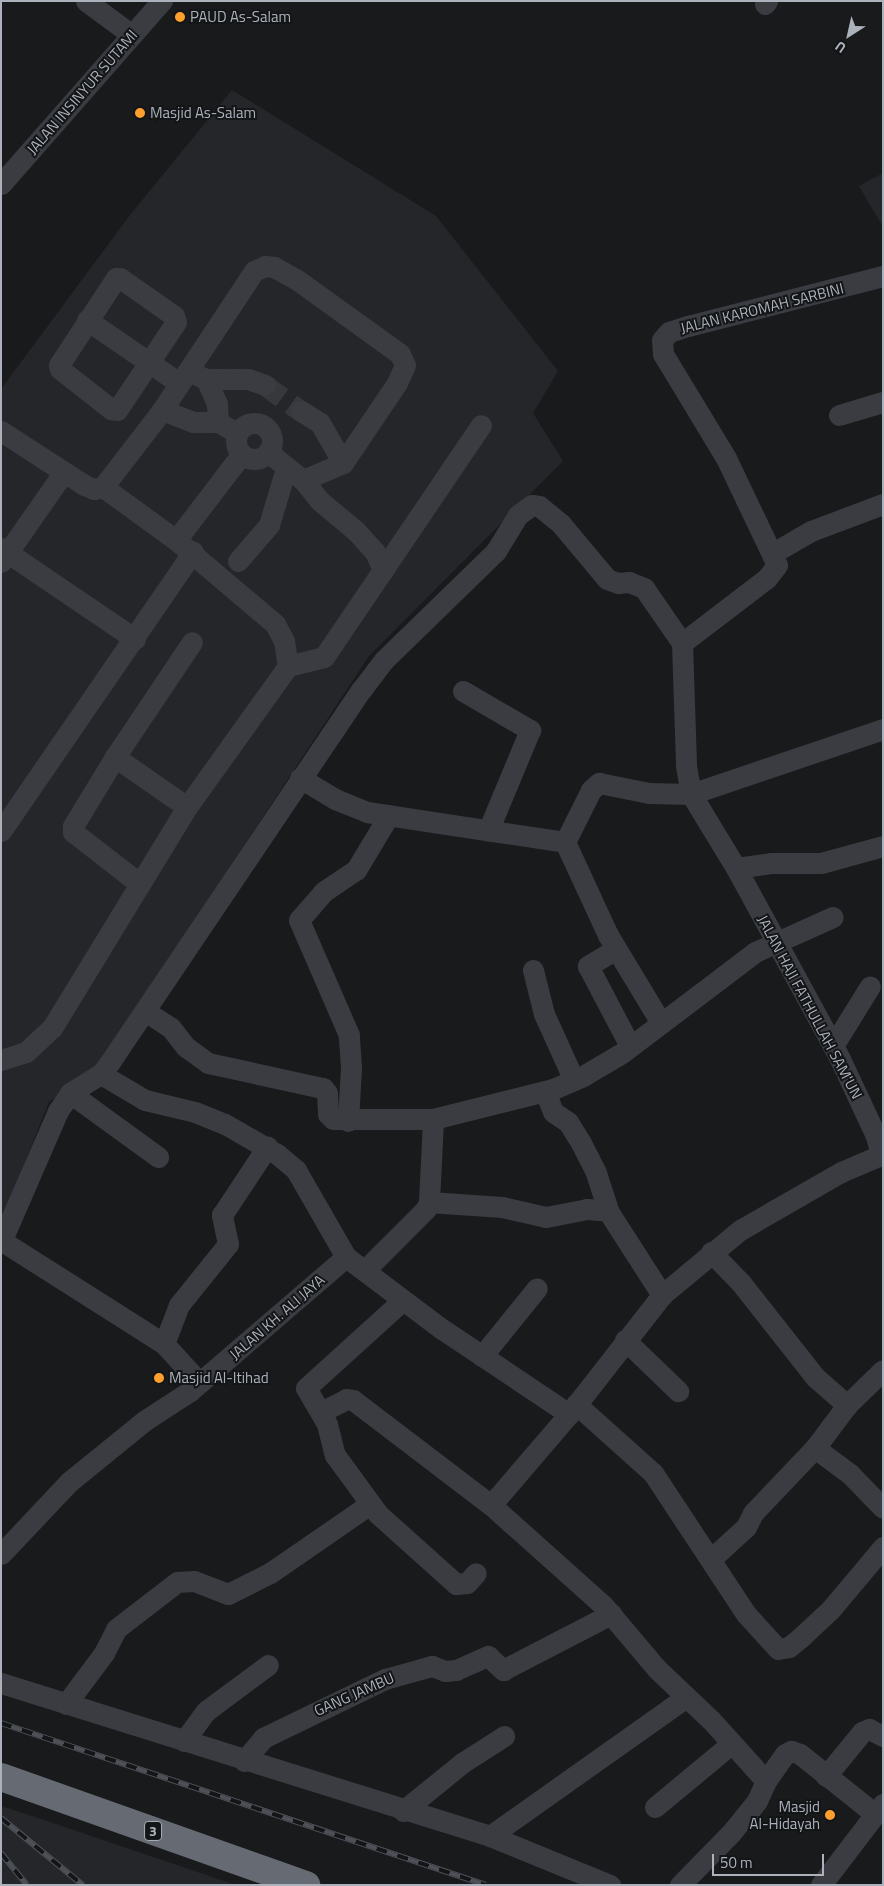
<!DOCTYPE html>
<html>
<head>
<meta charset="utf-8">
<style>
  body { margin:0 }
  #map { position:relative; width:884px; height:1886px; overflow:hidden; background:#191a1c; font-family:"Titillium Web",sans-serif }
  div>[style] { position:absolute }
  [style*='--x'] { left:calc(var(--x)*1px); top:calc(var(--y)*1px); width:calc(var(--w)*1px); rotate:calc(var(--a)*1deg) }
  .built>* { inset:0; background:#252629 }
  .minor-tunnel>* { height:21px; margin-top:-10.5px; transform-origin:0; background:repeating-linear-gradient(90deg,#36383c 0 21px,transparent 0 32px) }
  .minor>* { height:21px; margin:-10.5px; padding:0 10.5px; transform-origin:10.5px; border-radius:10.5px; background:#3a3c41 }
  .minor>.ring { margin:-10.5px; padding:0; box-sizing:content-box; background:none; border:21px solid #3a3c41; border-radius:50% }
  .highway>* { height:28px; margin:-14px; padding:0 14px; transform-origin:14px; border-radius:14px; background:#666b73 }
  .rail>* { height:5.5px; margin-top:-2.75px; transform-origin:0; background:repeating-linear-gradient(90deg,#141517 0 11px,#4d5057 0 22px); box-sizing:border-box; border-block:1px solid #4d5057 }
  .dots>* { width:14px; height:14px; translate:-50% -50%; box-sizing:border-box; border:2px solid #141517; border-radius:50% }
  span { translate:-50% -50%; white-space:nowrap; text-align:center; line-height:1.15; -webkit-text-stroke:4px #141517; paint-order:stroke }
  .shield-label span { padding:1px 4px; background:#141517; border:1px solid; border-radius:4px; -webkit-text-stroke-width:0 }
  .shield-label { font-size:14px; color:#abb2bc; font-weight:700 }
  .poi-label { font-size:15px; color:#abb2bc }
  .left { translate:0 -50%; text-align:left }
  .right { translate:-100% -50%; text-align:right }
  .street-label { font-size:15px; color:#abb2bc }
  .frame { position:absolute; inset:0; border:2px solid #abb2bc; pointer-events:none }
  .north { position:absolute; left:824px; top:10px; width:50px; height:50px; -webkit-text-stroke:4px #141517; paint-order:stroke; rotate:215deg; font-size:14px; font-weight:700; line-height:20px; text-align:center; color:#abb2bc }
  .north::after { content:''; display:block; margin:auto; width:18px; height:22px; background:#abb2bc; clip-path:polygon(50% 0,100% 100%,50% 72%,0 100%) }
  .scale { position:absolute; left:712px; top:1854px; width:112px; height:22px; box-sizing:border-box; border:2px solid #abb2bc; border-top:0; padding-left:6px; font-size:15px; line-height:18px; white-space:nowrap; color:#abb2bc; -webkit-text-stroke:4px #141517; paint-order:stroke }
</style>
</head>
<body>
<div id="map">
  <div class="built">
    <i style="clip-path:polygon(232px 90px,436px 216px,558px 371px,533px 413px,563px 461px,369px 656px,97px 1069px,49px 1102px,1px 1222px,1px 389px,130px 215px)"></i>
    <i style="clip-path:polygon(883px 173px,883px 227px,859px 186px)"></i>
    <i style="clip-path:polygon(1px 1806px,41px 1819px,236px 1885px,1px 1885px)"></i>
  </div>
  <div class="minor-tunnel">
    <i style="--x:265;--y:385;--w:44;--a:35.8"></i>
  </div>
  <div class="minor">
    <i style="--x:86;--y:1;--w:57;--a:36.5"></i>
    <i style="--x:765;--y:4;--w:4;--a:-56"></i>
    <i style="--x:1;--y:184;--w:244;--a:-48.7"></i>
    <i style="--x:116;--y:278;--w:4;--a:0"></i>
    <i style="--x:120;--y:278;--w:66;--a:35.1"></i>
    <i style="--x:174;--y:316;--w:6;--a:72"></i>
    <i style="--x:176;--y:322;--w:106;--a:123.8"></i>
    <i style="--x:117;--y:410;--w:6;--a:-171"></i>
    <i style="--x:111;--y:409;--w:65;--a:-141.9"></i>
    <i style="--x:60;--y:369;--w:4;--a:-104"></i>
    <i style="--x:59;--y:365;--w:104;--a:-56.8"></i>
    <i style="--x:87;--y:320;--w:112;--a:34.4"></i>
    <i style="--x:188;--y:371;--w:20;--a:24"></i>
    <i style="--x:206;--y:379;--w:42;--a:0"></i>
    <i style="--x:248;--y:379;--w:18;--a:19"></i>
    <i style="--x:206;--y:379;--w:27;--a:66"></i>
    <i style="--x:217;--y:404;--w:18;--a:87"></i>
    <i style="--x:162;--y:410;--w:33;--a:21"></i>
    <i style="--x:193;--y:422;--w:25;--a:0"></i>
    <i style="--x:218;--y:422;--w:22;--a:30"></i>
    <i style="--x:301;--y:411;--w:22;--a:32"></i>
    <i style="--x:320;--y:423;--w:46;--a:60.1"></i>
    <i style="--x:839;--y:415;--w:46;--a:-16.5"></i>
    <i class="ring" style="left:236px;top:423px;width:15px;height:15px"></i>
    <i style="--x:1;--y:431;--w:99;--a:33"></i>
    <i style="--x:84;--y:485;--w:11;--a:22"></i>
    <i style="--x:94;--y:489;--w:9;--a:-13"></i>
    <i style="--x:103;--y:487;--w:90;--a:36"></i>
    <i style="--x:176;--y:540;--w:130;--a:40.3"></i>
    <i style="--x:275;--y:624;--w:19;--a:62"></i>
    <i style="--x:284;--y:641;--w:25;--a:81"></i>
    <i style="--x:288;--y:666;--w:173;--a:125.6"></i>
    <i style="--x:187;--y:807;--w:88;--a:-145.2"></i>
    <i style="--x:115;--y:757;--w:138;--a:-56.2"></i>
    <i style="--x:269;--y:453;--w:43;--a:38.5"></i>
    <i style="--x:303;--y:480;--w:27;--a:51"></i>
    <i style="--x:320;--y:501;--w:47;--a:39.8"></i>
    <i style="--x:356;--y:531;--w:28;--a:48"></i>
    <i style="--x:375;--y:552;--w:20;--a:66"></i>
    <i style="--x:103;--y:487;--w:97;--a:-52.5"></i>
    <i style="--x:162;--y:410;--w:167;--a:-56.5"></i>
    <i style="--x:254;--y:271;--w:12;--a:-24"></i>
    <i style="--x:265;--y:266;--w:9;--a:6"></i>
    <i style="--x:274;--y:267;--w:25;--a:29"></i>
    <i style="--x:296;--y:279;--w:128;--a:35.8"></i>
    <i style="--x:400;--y:354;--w:12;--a:66"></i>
    <i style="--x:405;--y:365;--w:20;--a:114"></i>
    <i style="--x:397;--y:383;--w:97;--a:124"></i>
    <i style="--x:343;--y:463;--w:43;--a:157"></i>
    <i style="--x:176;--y:540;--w:107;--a:-52.6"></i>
    <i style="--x:1;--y:548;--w:162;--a:34.2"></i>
    <i style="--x:773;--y:553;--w:44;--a:-30.1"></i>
    <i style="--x:811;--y:531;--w:77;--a:-20.6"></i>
    <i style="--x:238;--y:561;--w:48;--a:-49.3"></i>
    <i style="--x:269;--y:525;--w:59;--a:-73.4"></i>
    <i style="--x:1;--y:562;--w:108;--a:-55.1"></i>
    <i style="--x:682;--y:643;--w:107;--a:-37.4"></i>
    <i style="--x:767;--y:578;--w:16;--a:-52"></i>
    <i style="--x:777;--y:565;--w:119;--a:-115.5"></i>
    <i style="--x:726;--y:458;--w:122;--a:-121.2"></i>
    <i style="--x:663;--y:354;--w:14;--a:-94"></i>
    <i style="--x:662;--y:340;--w:11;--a:-49"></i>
    <i style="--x:669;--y:332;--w:20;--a:-18"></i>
    <i style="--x:688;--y:326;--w:201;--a:-14.4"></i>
    <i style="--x:288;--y:666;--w:37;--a:-14"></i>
    <i style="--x:324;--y:657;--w:280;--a:-55.9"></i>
    <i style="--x:463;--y:691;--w:78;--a:30.2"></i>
    <i style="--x:530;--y:730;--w:109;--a:112.6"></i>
    <i style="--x:115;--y:757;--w:81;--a:121.3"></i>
    <i style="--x:73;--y:826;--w:6;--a:90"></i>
    <i style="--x:73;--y:832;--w:85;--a:37.8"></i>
    <i style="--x:300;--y:778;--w:41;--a:31"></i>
    <i style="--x:335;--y:799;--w:35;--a:22"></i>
    <i style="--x:367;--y:812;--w:200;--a:8.6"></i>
    <i style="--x:565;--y:842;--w:102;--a:65.2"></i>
    <i style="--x:608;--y:935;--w:103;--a:58.9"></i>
    <i style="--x:1;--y:831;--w:339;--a:-55.5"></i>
    <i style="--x:565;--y:842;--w:58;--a:-63.4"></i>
    <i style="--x:591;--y:790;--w:11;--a:-41"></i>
    <i style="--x:599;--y:783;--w:51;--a:11.3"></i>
    <i style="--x:649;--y:793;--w:42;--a:1.4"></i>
    <i style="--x:691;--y:794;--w:203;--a:-18.7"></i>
    <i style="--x:736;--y:868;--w:35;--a:-8"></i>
    <i style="--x:771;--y:863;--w:50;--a:0"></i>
    <i style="--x:821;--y:863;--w:64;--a:-15.3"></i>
    <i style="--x:616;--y:949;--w:33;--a:149"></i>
    <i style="--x:588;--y:966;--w:90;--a:62.3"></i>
    <i style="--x:533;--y:970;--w:45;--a:76"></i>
    <i style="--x:544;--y:1014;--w:72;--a:65.6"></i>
    <i style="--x:145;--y:1011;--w:31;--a:33"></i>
    <i style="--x:171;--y:1028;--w:24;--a:52"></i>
    <i style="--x:186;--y:1047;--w:27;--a:36"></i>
    <i style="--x:208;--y:1063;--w:118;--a:12.3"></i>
    <i style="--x:323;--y:1088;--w:6;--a:51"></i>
    <i style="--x:327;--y:1093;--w:21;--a:87"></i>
    <i style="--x:328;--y:1114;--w:7;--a:45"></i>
    <i style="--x:333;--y:1119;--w:100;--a:0"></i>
    <i style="--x:433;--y:1119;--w:124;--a:-14"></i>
    <i style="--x:553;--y:1089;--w:33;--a:-23"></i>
    <i style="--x:583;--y:1076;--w:45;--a:-30.5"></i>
    <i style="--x:622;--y:1053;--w:167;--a:-37.2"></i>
    <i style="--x:755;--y:952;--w:85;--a:-24.2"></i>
    <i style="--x:833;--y:1046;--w:70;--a:-58.3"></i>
    <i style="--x:1;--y:1060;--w:26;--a:-18"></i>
    <i style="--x:26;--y:1052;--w:35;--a:-43"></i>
    <i style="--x:52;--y:1028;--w:259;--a:-58.6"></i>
    <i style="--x:101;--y:1074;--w:51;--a:30.6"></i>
    <i style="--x:145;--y:1100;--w:51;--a:13.5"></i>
    <i style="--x:195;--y:1112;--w:32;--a:22"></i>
    <i style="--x:225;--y:1124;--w:60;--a:30"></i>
    <i style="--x:277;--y:1154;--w:25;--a:40"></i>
    <i style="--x:296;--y:1170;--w:100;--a:60.1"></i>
    <i style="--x:545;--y:1091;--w:22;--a:69"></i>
    <i style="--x:553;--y:1112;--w:18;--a:34"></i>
    <i style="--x:568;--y:1122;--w:25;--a:58"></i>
    <i style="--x:581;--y:1143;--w:34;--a:63"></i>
    <i style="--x:596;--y:1173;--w:40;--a:72"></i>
    <i style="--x:608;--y:1211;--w:100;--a:57.3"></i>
    <i style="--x:70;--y:1093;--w:109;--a:36"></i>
    <i style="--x:348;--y:1121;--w:54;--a:-86.8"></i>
    <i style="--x:351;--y:1067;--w:32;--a:-94"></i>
    <i style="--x:349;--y:1035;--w:125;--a:-113.5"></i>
    <i style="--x:299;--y:920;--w:37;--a:-49"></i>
    <i style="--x:323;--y:892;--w:40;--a:-34"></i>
    <i style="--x:356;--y:870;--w:64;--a:-59"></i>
    <i style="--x:429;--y:1202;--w:73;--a:3.9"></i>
    <i style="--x:502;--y:1207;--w:45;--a:12.8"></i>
    <i style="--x:546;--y:1217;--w:42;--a:-11"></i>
    <i style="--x:587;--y:1209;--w:21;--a:5"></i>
    <i style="--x:2;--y:1241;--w:192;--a:32.4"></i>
    <i style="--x:1;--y:1242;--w:143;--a:-66.5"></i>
    <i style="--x:58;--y:1111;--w:22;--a:-56"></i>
    <i style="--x:70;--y:1093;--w:36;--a:-32"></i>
    <i style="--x:101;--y:1074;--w:15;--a:-53"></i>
    <i style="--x:110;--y:1062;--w:450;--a:-56"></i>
    <i style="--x:362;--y:689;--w:36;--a:-53"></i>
    <i style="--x:384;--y:660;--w:156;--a:-44.2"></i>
    <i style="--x:496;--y:551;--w:42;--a:-58.6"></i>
    <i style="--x:518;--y:515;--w:17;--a:-36"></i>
    <i style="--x:532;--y:505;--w:7;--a:8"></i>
    <i style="--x:539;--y:506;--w:28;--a:39"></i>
    <i style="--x:561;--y:524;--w:72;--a:50.1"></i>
    <i style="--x:607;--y:579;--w:12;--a:20"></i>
    <i style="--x:618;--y:583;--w:11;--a:-5"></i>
    <i style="--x:629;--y:582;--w:16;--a:22"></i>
    <i style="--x:644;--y:588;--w:67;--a:55.4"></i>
    <i style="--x:682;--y:643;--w:123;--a:88.1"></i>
    <i style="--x:686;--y:766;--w:28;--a:80"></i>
    <i style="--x:691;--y:794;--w:87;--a:58.7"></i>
    <i style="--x:736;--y:868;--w:217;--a:61.4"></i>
    <i style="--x:840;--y:1059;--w:85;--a:64.9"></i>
    <i style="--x:876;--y:1136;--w:20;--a:75"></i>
    <i style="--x:881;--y:1155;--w:43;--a:157"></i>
    <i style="--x:841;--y:1172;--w:116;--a:150.1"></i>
    <i style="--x:740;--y:1230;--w:102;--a:140.2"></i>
    <i style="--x:662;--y:1295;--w:151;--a:128"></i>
    <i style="--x:569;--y:1414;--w:120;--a:130.6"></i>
    <i style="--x:711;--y:1252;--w:43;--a:45.9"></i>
    <i style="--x:741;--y:1283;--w:120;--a:51.8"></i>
    <i style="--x:815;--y:1377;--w:43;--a:41.2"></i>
    <i style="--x:365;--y:1270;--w:86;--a:-45"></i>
    <i style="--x:426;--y:1209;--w:8;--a:-67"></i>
    <i style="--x:429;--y:1202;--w:83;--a:-87.2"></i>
    <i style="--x:403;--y:1300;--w:131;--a:137.8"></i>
    <i style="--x:306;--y:1388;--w:42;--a:59.7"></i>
    <i style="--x:327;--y:1424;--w:32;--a:76"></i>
    <i style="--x:335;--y:1455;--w:73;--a:53.9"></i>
    <i style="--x:378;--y:1514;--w:105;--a:41.9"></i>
    <i style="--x:456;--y:1584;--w:11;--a:-5"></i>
    <i style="--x:467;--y:1583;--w:13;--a:-48"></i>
    <i style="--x:625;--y:1340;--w:74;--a:43.9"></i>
    <i style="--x:482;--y:1356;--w:87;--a:-51"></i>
    <i style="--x:199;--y:1382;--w:52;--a:-132.6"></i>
    <i style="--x:164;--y:1344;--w:42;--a:-69"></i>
    <i style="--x:179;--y:1305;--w:78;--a:-51.2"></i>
    <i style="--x:228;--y:1244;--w:30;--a:-102"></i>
    <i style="--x:222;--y:1215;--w:82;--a:-56.5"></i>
    <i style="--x:576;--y:1404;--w:103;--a:41.9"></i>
    <i style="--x:653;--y:1473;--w:169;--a:56.6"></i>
    <i style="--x:746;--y:1614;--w:47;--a:47.6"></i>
    <i style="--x:778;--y:1649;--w:11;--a:-10"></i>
    <i style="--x:789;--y:1647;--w:14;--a:-39"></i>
    <i style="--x:800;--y:1638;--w:42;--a:-43.1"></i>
    <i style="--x:831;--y:1609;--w:81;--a:-50"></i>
    <i style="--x:321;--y:1412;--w:28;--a:-27"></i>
    <i style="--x:346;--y:1399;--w:7;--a:8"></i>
    <i style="--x:353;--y:1400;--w:173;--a:37.3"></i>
    <i style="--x:491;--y:1505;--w:150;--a:41.8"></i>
    <i style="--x:603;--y:1605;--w:84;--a:49.8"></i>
    <i style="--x:657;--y:1669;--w:74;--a:43.4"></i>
    <i style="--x:711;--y:1720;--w:82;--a:48"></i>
    <i style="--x:766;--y:1781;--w:33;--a:-55"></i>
    <i style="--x:785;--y:1754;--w:7;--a:-27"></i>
    <i style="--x:791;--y:1751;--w:9;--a:18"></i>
    <i style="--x:800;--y:1754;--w:96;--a:38.7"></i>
    <i style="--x:815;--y:1448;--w:44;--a:36.6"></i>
    <i style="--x:850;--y:1474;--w:47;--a:45.9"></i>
    <i style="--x:1;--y:1554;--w:99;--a:-46.6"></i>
    <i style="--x:69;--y:1482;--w:97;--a:-39.1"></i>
    <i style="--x:144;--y:1421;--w:55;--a:-33.1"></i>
    <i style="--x:190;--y:1391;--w:206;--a:-40.7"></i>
    <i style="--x:346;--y:1257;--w:120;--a:36.9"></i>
    <i style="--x:442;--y:1329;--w:153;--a:33.8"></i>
    <i style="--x:711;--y:1559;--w:47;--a:-42.4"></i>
    <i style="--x:746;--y:1527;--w:16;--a:-63"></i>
    <i style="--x:753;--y:1513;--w:90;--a:-46.4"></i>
    <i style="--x:815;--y:1448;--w:54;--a:-53.3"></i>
    <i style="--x:847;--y:1405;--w:50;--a:-44.2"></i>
    <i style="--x:1;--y:1683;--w:512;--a:17.37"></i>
    <i style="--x:490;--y:1836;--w:130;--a:22.2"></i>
    <i style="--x:66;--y:1704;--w:64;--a:-53.3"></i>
    <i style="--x:104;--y:1653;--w:27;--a:-63"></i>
    <i style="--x:116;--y:1629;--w:77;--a:-37.6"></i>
    <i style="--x:177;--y:1582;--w:17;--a:-3"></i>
    <i style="--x:194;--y:1581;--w:36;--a:21"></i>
    <i style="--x:228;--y:1594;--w:47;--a:-26.6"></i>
    <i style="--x:270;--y:1573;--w:121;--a:-34.6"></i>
    <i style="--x:184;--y:1741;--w:37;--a:-54"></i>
    <i style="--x:206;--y:1711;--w:77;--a:-36.6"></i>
    <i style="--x:244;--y:1761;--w:30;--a:-50"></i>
    <i style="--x:263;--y:1738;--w:136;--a:-25.8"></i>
    <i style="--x:385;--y:1679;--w:49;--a:-15.5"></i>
    <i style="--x:432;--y:1666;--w:14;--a:21"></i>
    <i style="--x:445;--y:1671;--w:11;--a:-5"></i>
    <i style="--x:456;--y:1670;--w:35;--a:-24"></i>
    <i style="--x:488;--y:1656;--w:21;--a:43"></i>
    <i style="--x:503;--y:1670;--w:122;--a:-27.4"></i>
    <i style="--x:826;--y:1776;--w:57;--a:-50.7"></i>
    <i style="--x:862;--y:1732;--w:8;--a:-23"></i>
    <i style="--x:869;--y:1729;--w:16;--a:27"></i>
    <i style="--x:655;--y:1807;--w:99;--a:-39.7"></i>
    <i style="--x:403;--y:1811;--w:76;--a:-39.1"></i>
    <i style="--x:462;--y:1763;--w:50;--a:-32.7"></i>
    <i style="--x:490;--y:1836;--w:239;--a:-35.3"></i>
    <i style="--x:680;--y:1885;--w:73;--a:-45.6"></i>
    <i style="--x:731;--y:1833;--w:41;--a:-50.9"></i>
    <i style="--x:757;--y:1801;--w:22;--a:-66"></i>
    <i style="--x:821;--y:1885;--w:102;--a:-52.6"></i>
  </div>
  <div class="highway">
    <i style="--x:1;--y:1777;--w:324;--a:19.5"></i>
  </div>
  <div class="rail">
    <i style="--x:1;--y:1723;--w:511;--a:18.47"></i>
    <i style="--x:1;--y:1818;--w:106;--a:39.3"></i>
    <i style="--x:1;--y:1853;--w:41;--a:50.9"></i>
  </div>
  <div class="dots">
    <i style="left:180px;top:17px;background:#ffa02e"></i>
    <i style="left:140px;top:113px;background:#ffa02e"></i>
    <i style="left:159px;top:1378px;background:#ffa02e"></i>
    <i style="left:830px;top:1815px;background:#ffa02e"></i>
  </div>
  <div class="shield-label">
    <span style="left:153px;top:1831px">3</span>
  </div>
  <div class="poi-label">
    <span class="left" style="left:190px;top:17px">PAUD As-Salam</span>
    <span class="left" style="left:150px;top:113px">Masjid As-Salam</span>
    <span class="left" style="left:169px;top:1378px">Masjid Al-Itihad</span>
    <span class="right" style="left:820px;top:1815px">Masjid<br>Al-Hidayah</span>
  </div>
  <div class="street-label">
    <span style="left:82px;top:92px;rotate:-49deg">JALAN INSINYUR SUTAMI</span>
    <span style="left:762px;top:308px;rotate:-14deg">JALAN KAROMAH SARBINI</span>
    <span style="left:810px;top:1007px;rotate:62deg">JALAN HAJI FATHULLAH SAM'UN</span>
    <span style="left:277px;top:1317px;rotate:-41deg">JALAN KH. ALI JAYA</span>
    <span style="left:354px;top:1694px;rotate:-24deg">GANG JAMBU</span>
  </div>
  <div class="frame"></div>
  <div class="north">U</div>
  <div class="scale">50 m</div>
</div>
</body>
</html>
